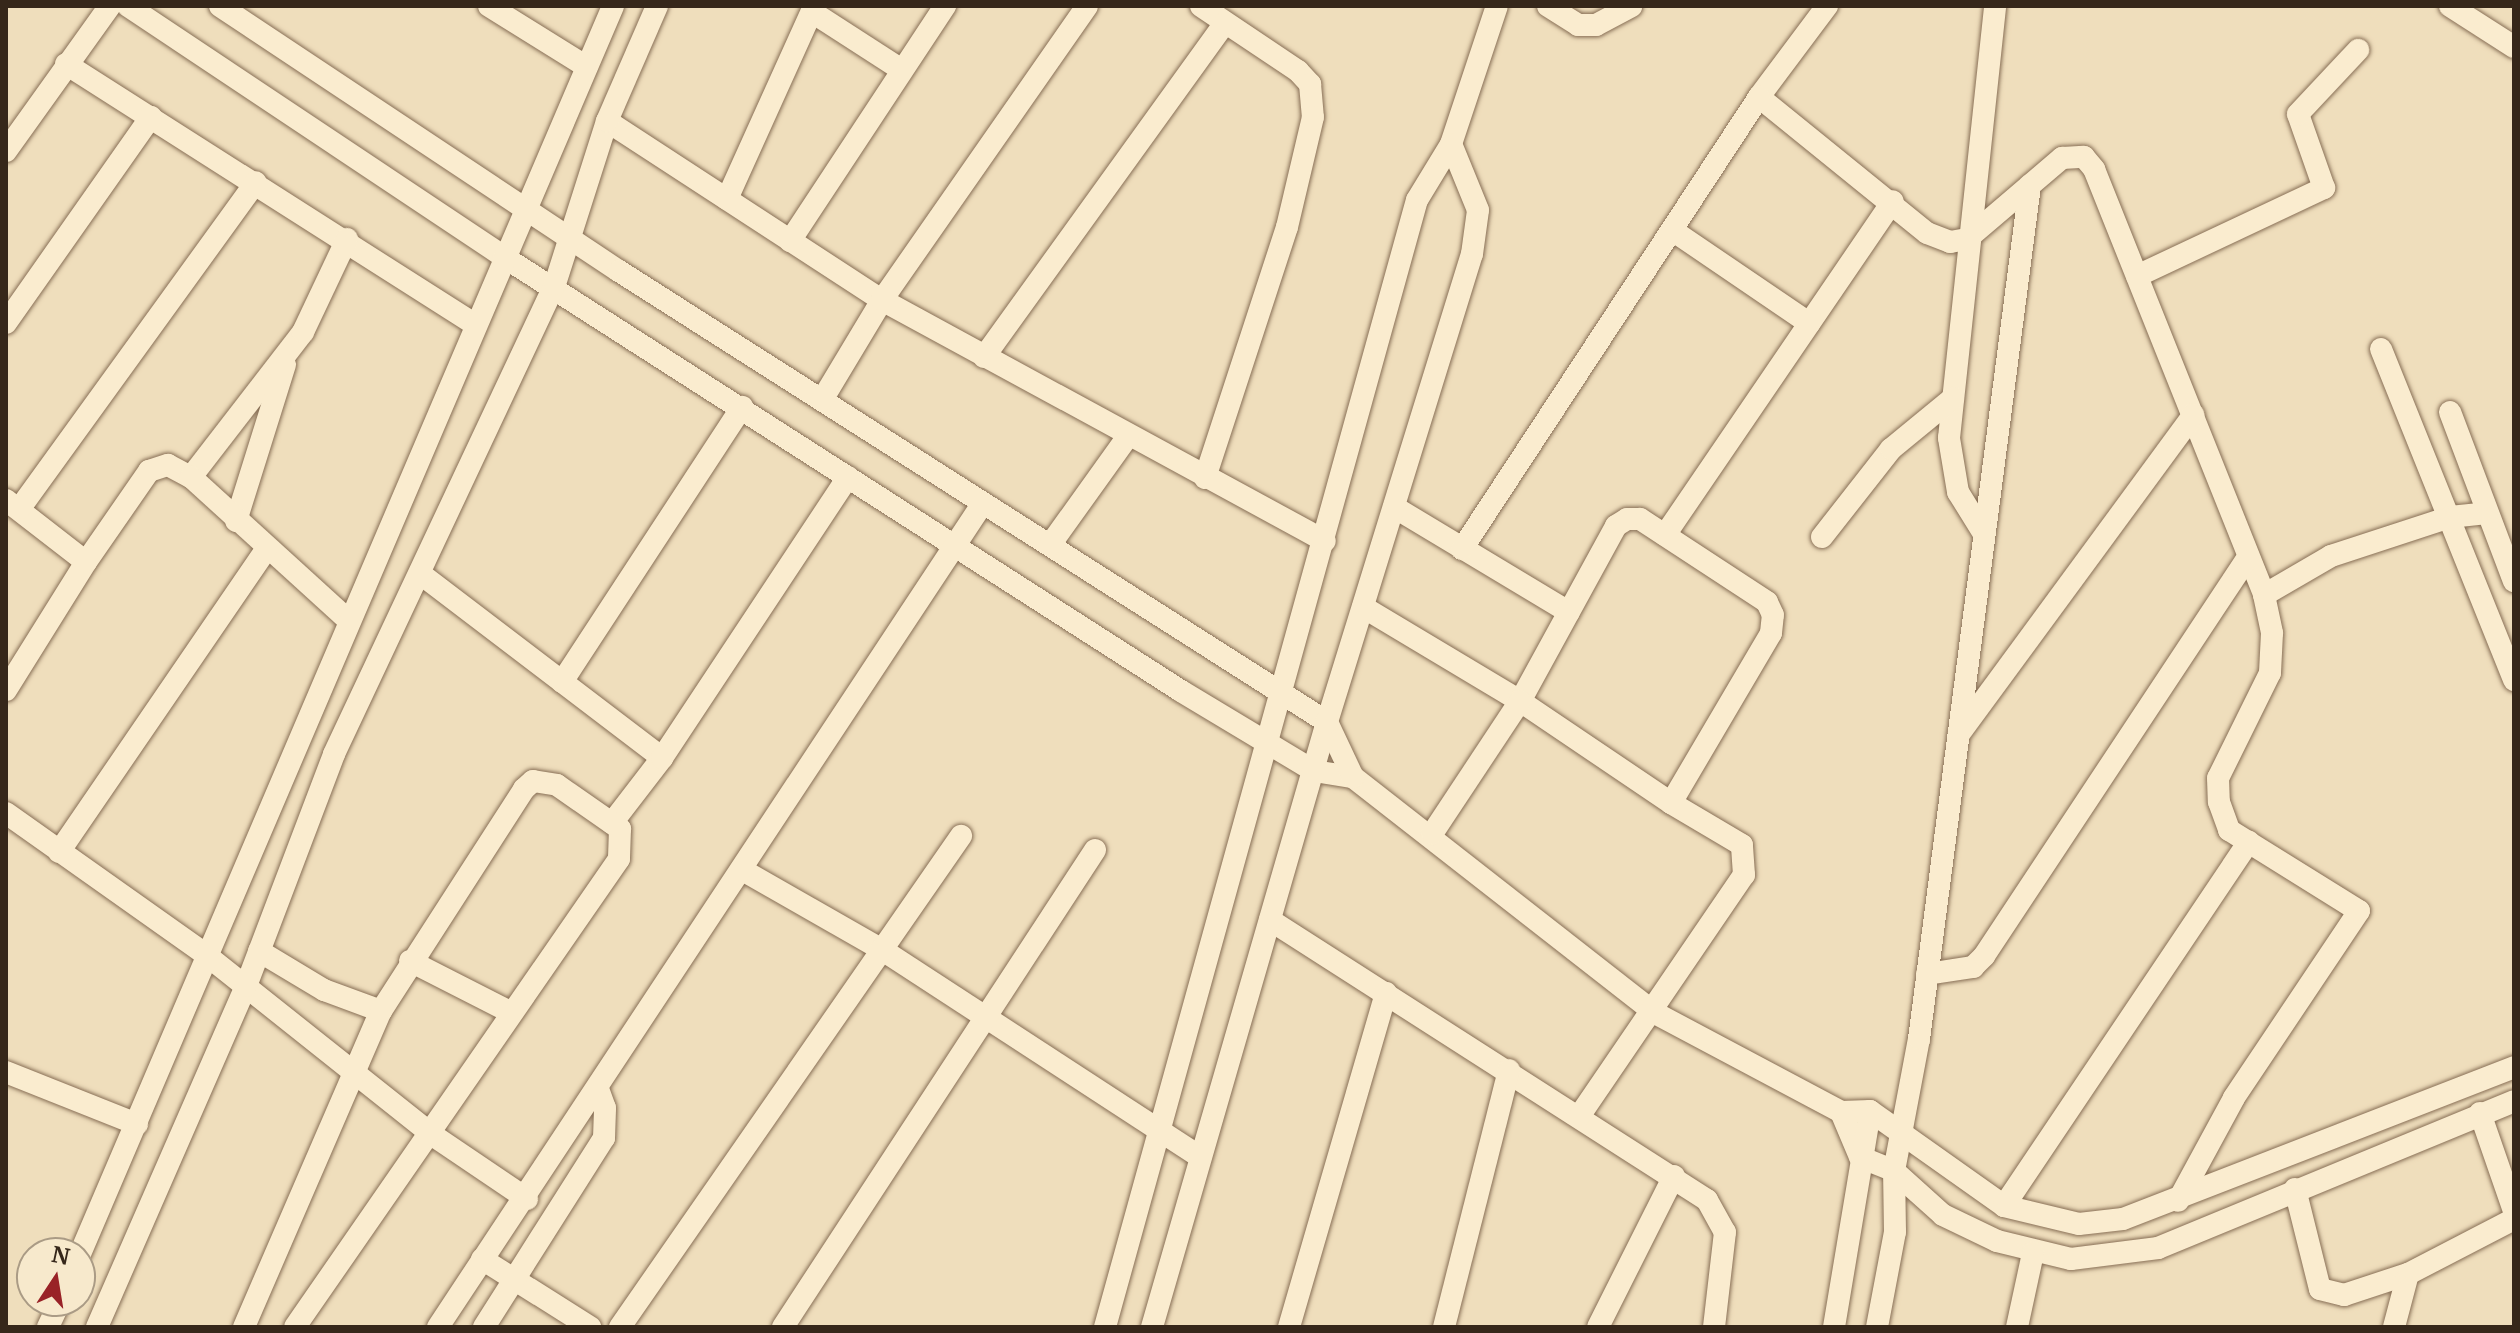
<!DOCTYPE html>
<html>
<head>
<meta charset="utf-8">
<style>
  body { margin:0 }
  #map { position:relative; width:2520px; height:1333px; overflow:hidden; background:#efdebc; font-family:Merriweather,serif }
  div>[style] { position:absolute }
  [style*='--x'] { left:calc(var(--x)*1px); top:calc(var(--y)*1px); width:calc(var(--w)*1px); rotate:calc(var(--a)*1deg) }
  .roads { filter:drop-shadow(0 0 2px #876e55) drop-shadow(0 0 2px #876e55) }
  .minor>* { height:22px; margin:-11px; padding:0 11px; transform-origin:11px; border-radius:11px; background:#faeccf }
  span { translate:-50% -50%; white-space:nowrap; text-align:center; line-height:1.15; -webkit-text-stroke:6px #f7e9cc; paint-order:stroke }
  .frame { position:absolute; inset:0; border:8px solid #36271a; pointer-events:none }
  .north { position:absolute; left:16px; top:1237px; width:80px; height:80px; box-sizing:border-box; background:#f7e9cc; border:2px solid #aa9b85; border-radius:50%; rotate:12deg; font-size:22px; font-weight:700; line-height:32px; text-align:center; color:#36271a }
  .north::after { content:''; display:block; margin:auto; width:28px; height:36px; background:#992227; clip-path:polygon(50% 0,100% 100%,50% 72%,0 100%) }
</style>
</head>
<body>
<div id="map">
  <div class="roads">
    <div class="minor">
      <i style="--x:128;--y:6;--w:452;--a:33.7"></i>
      <i style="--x:504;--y:257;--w:804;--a:32.66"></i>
      <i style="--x:1181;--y:691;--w:155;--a:31"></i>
      <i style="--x:1314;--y:771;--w:39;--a:9"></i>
      <i style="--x:1353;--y:777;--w:383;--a:38"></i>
      <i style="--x:1655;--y:1013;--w:211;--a:28"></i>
      <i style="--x:1841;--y:1112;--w:29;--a:-2"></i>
      <i style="--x:1870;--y:1111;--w:164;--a:35.3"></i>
      <i style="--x:2004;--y:1206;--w:77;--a:13.5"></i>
      <i style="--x:2079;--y:1224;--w:44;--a:-6.5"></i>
      <i style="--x:2123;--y:1219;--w:420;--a:-21.2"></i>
      <i style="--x:220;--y:6;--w:479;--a:33.6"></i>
      <i style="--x:619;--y:271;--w:839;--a:32.5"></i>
      <i style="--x:1327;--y:722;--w:61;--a:64.7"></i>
      <i style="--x:489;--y:6;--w:115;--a:31.9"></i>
      <i style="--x:1201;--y:6;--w:117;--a:33.8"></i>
      <i style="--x:1298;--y:71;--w:18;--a:47"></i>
      <i style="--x:1310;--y:84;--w:33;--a:85"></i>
      <i style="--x:1313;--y:117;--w:113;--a:103.3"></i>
      <i style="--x:1287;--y:227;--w:264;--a:108.1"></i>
      <i style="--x:1548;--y:6;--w:36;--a:32"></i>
      <i style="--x:1578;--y:25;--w:18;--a:0"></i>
      <i style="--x:1596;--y:25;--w:40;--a:-28"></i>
      <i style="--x:1827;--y:6;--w:114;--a:126.8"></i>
      <i style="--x:1759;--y:97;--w:216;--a:39"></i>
      <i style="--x:1927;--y:233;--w:25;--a:21"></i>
      <i style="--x:1950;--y:242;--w:17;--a:-10"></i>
      <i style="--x:1967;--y:239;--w:125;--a:-40.5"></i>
      <i style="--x:2062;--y:158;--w:22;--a:-3"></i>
      <i style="--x:2084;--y:157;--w:16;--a:50"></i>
      <i style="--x:2094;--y:169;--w:459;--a:68.2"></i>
      <i style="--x:2264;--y:595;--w:39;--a:78"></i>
      <i style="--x:2272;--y:633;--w:40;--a:92.9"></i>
      <i style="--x:2270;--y:673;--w:117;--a:116.3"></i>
      <i style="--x:2218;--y:778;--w:24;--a:88"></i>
      <i style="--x:2219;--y:802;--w:30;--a:70"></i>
      <i style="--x:2229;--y:830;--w:153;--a:31.9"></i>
      <i style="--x:2359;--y:911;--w:225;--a:123.8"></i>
      <i style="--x:2234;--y:1098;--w:117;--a:118.5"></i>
      <i style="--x:2450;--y:6;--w:76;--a:32.6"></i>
      <i style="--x:812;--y:12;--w:107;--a:32.8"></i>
      <i style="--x:66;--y:64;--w:485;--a:32.5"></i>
      <i style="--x:607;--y:121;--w:328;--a:33.1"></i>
      <i style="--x:882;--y:300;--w:504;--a:28.55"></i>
      <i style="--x:6;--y:151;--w:178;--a:-54.4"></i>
      <i style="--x:727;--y:199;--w:212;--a:-65.7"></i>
      <i style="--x:1672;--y:230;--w:166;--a:34.2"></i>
      <i style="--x:790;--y:241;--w:282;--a:-56.6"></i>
      <i style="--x:2137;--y:276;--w:207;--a:-25.2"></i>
      <i style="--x:2324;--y:188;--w:78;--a:-109.4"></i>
      <i style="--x:2298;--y:114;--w:88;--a:-46.8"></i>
      <i style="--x:6;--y:323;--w:252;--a:-54.9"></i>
      <i style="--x:2381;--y:349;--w:357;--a:68.1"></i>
      <i style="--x:984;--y:357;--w:412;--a:-54.2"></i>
      <i style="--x:822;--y:400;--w:117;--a:-59"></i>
      <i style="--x:882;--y:300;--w:358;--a:-55.1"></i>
      <i style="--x:2450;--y:412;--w:181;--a:69.3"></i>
      <i style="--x:191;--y:477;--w:183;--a:-52.3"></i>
      <i style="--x:303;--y:332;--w:103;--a:-64.7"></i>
      <i style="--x:6;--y:500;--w:101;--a:37.8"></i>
      <i style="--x:86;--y:562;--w:151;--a:122"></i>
      <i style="--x:1394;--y:507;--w:204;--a:31"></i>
      <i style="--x:20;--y:508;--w:402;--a:-54.1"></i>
      <i style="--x:236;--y:521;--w:164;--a:-72.6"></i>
      <i style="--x:1984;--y:534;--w:49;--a:-121.8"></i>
      <i style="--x:1958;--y:492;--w:55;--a:-99.5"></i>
      <i style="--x:1949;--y:438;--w:434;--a:-83.9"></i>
      <i style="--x:1665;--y:535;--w:404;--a:-55.7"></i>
      <i style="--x:1822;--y:537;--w:112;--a:-51.9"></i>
      <i style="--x:1891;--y:449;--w:80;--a:-39.4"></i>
      <i style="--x:1050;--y:545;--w:134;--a:-54.4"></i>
      <i style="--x:1462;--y:549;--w:541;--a:-56.69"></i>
      <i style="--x:86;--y:562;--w:111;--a:-55.3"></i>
      <i style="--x:149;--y:471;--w:20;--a:-18"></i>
      <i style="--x:168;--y:465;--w:26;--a:28"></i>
      <i style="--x:191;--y:477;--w:212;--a:42.3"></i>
      <i style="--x:422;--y:575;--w:302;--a:37.3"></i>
      <i style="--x:662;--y:758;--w:82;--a:127.6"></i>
      <i style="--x:2264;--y:595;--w:78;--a:-30.2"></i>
      <i style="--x:2331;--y:556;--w:125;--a:-18.1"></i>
      <i style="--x:2450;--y:517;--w:37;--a:-6"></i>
      <i style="--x:1363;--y:607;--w:183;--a:30.9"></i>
      <i style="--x:1520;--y:701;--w:182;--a:34"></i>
      <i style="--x:1671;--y:803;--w:197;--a:-59.5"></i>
      <i style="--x:1771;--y:633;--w:18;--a:-84"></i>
      <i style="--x:1773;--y:615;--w:14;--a:-115"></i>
      <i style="--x:1767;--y:602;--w:152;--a:-146.8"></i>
      <i style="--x:1640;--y:519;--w:13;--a:180"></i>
      <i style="--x:1627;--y:519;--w:13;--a:148"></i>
      <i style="--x:1616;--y:526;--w:200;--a:118.7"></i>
      <i style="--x:1520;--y:701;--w:159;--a:123.5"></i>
      <i style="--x:562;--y:682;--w:329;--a:-56.8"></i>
      <i style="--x:1959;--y:734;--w:396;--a:-53.7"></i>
      <i style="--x:662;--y:758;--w:337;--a:-56.5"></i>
      <i style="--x:6;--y:813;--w:244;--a:35.3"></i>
      <i style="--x:205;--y:954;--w:289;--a:38.5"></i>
      <i style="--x:431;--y:1134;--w:116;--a:34.1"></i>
      <i style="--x:59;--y:852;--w:366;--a:-55.6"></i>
      <i style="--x:744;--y:871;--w:158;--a:29.7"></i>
      <i style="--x:881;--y:949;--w:381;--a:33.1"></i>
      <i style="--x:1270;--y:920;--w:519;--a:32.65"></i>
      <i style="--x:1707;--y:1200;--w:37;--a:61"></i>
      <i style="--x:1725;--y:1232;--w:96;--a:96.6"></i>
      <i style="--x:259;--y:951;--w:76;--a:31"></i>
      <i style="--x:324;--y:990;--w:61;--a:20.2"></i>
      <i style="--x:410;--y:961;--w:114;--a:27"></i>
      <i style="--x:1927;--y:974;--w:47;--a:-8.7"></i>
      <i style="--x:1973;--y:967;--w:16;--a:-45"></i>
      <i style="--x:1984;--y:956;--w:473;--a:-56.5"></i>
      <i style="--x:6;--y:1072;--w:141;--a:21.7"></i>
      <i style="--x:1841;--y:1112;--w:49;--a:67.1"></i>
      <i style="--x:1860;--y:1157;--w:37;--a:22"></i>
      <i style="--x:1894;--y:1171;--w:66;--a:41.9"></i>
      <i style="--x:1943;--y:1215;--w:60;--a:25.7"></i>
      <i style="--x:1997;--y:1241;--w:76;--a:13.7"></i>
      <i style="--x:2071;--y:1259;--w:88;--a:-7.2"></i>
      <i style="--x:2158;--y:1248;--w:385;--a:-22.4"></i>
      <i style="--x:2480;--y:1113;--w:104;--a:70.9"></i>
      <i style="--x:1580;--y:1115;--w:291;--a:-55.7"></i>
      <i style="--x:1744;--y:875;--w:30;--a:-94"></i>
      <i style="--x:1742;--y:845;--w:82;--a:-149.4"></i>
      <i style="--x:2295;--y:1189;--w:103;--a:76"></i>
      <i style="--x:2320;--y:1289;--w:25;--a:14"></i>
      <i style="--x:2344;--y:1295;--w:67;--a:-18.2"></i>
      <i style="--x:2408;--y:1274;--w:55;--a:104.8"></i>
      <i style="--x:2004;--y:1206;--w:439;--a:-56.1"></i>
      <i style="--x:80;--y:1254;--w:1357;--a:-66.87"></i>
      <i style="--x:482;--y:1259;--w:128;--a:32.2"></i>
      <i style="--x:2408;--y:1274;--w:119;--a:-27.4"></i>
      <i style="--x:48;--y:1327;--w:29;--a:-65"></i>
      <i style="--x:97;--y:1327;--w:372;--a:-66.4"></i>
      <i style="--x:246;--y:986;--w:248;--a:-69.2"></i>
      <i style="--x:334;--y:754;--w:519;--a:-64.82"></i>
      <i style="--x:555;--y:284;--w:171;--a:-72.3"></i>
      <i style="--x:607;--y:121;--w:125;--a:-66.5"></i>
      <i style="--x:244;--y:1327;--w:344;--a:-66.6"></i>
      <i style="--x:381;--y:1011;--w:264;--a:-57.2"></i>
      <i style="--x:524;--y:789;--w:12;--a:-42"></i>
      <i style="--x:533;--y:781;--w:24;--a:9"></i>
      <i style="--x:557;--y:785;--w:77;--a:34.9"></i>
      <i style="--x:620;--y:829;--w:30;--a:92"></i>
      <i style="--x:619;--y:859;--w:569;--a:124.7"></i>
      <i style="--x:438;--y:1327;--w:988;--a:-56.52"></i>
      <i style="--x:484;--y:1327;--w:224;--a:-57.6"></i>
      <i style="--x:604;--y:1138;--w:30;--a:-88"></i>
      <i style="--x:605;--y:1108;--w:20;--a:-110"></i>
      <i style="--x:620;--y:1327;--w:598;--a:-55.22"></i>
      <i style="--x:783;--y:1327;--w:570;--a:-56.81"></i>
      <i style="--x:1105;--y:1327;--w:1169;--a:-74.53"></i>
      <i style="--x:1417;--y:200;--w:66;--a:-58.7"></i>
      <i style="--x:1451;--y:144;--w:145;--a:-71.6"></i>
      <i style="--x:1152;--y:1327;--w:630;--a:-73.87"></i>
      <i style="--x:1327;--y:722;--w:490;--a:-72.8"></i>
      <i style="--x:1472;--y:254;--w:44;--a:-82.2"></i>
      <i style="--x:1478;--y:210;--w:71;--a:-112.2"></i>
      <i style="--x:1289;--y:1327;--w:348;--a:-73.8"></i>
      <i style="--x:1444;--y:1327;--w:265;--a:-75.8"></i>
      <i style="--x:1598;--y:1327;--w:169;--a:-63.3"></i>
      <i style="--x:1834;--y:1327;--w:219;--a:-80.5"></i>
      <i style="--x:1877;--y:1327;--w:97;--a:-79.3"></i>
      <i style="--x:1895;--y:1232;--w:61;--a:-90.9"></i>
      <i style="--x:1894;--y:1171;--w:134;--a:-79.3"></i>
      <i style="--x:1919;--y:1039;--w:861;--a:-82.59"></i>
      <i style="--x:2017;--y:1327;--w:76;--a:-77.8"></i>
    </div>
  </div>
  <div class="frame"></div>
  <div class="north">N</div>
</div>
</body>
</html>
